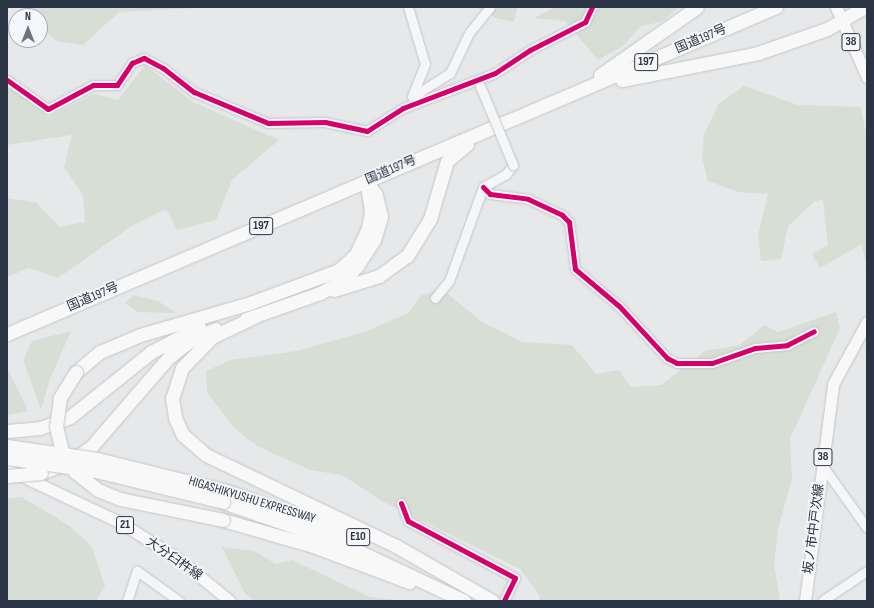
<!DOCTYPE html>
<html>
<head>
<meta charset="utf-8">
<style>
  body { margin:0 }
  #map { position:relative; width:874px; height:608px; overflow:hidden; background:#e6e8ea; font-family:"Sofia Sans Condensed","Noto Sans JP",sans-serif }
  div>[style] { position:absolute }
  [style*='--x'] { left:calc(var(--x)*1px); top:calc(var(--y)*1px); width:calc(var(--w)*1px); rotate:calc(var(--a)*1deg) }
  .green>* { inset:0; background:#d6ded6 }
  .roads { filter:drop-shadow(0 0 1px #c4c6c8) drop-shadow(0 0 1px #c4c6c8) }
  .minor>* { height:9px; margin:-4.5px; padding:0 4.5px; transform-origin:4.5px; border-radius:4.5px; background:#f5f6f7 }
  .major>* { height:11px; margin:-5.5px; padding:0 5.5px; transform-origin:5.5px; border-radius:5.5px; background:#f8f8f8 }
  .highway>* { height:13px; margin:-6.5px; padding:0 6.5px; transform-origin:6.5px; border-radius:6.5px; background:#f8f8f8 }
  .bridges { filter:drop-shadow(0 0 1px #c4c6c8) drop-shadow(0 0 1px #c4c6c8) }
  .minor-bridge>* { height:9px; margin:-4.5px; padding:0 4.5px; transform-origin:4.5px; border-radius:4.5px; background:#f5f6f7 }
  .highway-bridge>* { height:13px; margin:-6.5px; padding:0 6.5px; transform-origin:6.5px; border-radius:6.5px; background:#f8f8f8 }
  .cycleway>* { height:5px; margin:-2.5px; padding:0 2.5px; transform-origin:2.5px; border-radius:2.5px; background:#d6006c }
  span { translate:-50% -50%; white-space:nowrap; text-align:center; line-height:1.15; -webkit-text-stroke:4px #f4f6f9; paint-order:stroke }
  .shield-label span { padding:1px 3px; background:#f4f6f9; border:1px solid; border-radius:3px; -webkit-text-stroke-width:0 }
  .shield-label { font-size:12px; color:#2b3445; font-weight:700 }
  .street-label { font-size:13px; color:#2b3445 }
  .frame { position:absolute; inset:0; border:8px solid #2b3445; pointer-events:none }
  .north { position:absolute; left:8px; top:8px; width:40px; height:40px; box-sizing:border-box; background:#f4f6f9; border:1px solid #a4a8b1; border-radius:50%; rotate:0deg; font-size:11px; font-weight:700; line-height:16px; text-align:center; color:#2b3445 }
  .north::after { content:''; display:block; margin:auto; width:14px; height:18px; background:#6c737f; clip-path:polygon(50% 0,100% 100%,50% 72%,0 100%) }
</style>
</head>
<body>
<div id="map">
  <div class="green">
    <i style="clip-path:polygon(22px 7px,213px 7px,119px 12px,83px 45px,56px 41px,40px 25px,40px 16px,31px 16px)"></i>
    <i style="clip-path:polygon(476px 7px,516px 7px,517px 10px,514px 22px,496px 18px)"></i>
    <i style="clip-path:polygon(555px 7px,680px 7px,661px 22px,641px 26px,623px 46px,598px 60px,565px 21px,534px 18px)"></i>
    <i style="clip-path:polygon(145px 65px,193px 102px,279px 140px,232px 180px,216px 220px,177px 230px,166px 209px,133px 225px,58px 278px,29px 268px,7px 277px,7px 198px,37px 203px,59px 227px,85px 222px,83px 195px,64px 167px,72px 135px,7px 145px,7px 77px,14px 77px,25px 99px,48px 117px,94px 94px,118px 100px)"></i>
    <i style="clip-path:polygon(744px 86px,798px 105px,860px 107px,867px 137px,866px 266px,862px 244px,820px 268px,812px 254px,828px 245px,823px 199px,814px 202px,788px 226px,781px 259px,761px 261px,758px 236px,768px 194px,739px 192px,708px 181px,702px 157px,704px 134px,719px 103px)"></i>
    <i style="clip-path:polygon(443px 290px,482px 322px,523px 342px,572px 345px,596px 374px,619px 370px,631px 387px,661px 385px,705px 351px,740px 345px,764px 325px,778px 332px,836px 312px,840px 328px,790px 439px,792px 479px,778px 529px,774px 564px,780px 601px,539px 601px,540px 596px,520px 569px,382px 501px,342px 475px,310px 470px,257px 446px,232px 426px,207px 392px,206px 371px,231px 360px,296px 351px,365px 332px,408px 313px,422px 295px)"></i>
    <i style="clip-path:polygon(134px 295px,158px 301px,176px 313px,138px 312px,125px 303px)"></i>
    <i style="clip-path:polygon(71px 331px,50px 379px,41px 410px,23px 360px,32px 341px)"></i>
    <i style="clip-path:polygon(7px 368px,28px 411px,7px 415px)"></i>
    <i style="clip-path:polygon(22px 497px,71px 527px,92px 547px,105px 586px,96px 601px,7px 601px,7px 499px)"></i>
    <i style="clip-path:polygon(222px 547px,254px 551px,276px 564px,292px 560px,370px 597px,406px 601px,254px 601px,244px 592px)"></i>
  </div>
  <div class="roads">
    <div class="minor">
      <i style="--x:408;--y:7;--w:59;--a:73.4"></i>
      <i style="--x:425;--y:64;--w:35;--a:112"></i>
      <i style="--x:7;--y:80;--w:50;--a:35.3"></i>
      <i style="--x:48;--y:109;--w:51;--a:-28.1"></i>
      <i style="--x:93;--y:85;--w:24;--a:0"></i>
      <i style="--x:117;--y:85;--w:27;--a:-56"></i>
      <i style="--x:132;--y:63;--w:13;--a:-23"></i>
      <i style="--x:144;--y:58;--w:21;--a:28"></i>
      <i style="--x:163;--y:68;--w:39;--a:38"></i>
      <i style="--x:194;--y:92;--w:80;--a:22.7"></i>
      <i style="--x:268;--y:123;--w:57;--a:-1"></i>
      <i style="--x:325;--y:122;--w:43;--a:12.1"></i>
      <i style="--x:367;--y:131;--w:43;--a:-32.6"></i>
      <i style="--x:403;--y:108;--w:98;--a:-20.8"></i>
      <i style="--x:495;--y:73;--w:42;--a:-33.3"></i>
      <i style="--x:530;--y:50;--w:62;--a:-27"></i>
      <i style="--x:585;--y:22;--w:17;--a:-65"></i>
      <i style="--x:413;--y:96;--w:44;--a:-31.9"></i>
      <i style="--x:450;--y:73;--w:44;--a:-64.6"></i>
      <i style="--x:469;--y:33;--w:33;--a:-51"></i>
      <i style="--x:483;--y:187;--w:10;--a:45"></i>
      <i style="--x:490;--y:194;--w:38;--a:7"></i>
      <i style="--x:528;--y:199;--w:38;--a:25"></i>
      <i style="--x:562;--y:215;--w:10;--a:45"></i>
      <i style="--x:569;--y:222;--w:47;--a:82.7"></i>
      <i style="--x:575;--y:269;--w:57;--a:40.1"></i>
      <i style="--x:619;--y:306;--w:71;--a:47.3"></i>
      <i style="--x:667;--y:358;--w:11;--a:27"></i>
      <i style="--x:677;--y:363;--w:35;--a:0"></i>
      <i style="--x:712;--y:363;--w:46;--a:-19.2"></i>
      <i style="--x:755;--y:348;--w:32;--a:-5"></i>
      <i style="--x:787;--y:345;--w:30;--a:-27"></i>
      <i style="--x:435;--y:298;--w:22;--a:-51"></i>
      <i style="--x:449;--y:281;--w:100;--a:-70.1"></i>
      <i style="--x:483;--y:187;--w:26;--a:-29"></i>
      <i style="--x:506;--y:174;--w:11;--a:-52"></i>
      <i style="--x:822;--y:465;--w:77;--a:54.5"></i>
      <i style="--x:401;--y:503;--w:19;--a:69"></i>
      <i style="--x:408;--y:521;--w:121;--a:28"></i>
      <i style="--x:515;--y:578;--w:25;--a:116"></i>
      <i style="--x:127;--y:601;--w:32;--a:-72"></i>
      <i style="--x:137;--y:571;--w:52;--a:35.5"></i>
      <i style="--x:822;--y:601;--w:54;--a:-33.7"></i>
    </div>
    <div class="major">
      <i style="--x:836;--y:7;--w:77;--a:66.1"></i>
      <i style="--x:7;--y:469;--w:126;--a:25.3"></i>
      <i style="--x:121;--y:523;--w:66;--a:32"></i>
      <i style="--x:177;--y:558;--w:68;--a:39.1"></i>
      <i style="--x:805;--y:601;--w:219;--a:-82.6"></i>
      <i style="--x:833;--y:384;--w:71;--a:-61.3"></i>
    </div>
    <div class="highway">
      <i style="--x:600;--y:75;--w:118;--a:-35"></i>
      <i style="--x:622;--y:80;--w:139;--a:-11.2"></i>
      <i style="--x:758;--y:53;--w:73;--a:-19.2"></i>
      <i style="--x:827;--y:29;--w:44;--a:-30.1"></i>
      <i style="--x:334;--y:290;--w:47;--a:-17.3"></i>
      <i style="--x:379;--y:276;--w:34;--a:-36"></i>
      <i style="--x:407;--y:256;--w:44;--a:-58.1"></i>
      <i style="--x:430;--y:219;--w:60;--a:-73.7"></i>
      <i style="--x:447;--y:161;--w:26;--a:-40"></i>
      <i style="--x:254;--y:317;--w:47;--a:154.5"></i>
      <i style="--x:212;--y:337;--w:43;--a:134.1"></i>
      <i style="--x:182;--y:368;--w:32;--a:108"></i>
      <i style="--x:172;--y:398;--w:20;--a:81"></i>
      <i style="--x:175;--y:418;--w:19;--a:65"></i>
      <i style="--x:183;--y:435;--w:30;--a:41"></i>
      <i style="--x:206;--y:455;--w:211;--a:25.6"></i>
      <i style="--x:396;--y:546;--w:111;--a:29.8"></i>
      <i style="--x:246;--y:319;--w:78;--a:-19.4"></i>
      <i style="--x:320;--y:293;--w:26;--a:-28"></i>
      <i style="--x:343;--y:281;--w:21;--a:-47"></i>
      <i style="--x:357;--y:266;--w:31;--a:-57"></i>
      <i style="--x:374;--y:240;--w:24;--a:-73"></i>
      <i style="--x:381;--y:217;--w:23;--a:-103"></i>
      <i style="--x:376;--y:195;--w:17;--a:-126"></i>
      <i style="--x:7;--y:334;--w:836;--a:-23.04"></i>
      <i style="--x:76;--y:372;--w:31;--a:-40"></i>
      <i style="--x:100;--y:352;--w:43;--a:-23"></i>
      <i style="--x:140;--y:335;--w:115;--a:-16.2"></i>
      <i style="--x:250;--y:303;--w:95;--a:-20.3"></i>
      <i style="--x:339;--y:270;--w:23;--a:-43"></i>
      <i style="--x:356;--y:254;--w:29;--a:-65"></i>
      <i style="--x:368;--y:228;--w:17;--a:-80"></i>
      <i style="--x:371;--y:211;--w:30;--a:-99"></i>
      <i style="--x:7;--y:431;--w:33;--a:-5"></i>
      <i style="--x:40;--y:428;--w:32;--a:-20"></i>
      <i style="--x:70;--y:417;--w:104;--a:-38.7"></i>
      <i style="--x:151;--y:352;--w:54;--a:-27.5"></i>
      <i style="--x:41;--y:473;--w:26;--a:-21"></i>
      <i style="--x:65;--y:464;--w:31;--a:-33"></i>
      <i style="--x:91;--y:447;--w:118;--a:-49.1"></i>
      <i style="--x:168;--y:358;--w:34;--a:-38"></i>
      <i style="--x:195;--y:337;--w:22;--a:-21"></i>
      <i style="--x:227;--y:491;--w:137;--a:19.2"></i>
      <i style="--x:223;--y:502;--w:125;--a:19.2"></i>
      <i style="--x:341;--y:543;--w:136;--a:25.2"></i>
      <i style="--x:223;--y:520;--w:94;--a:16.1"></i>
      <i style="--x:313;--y:546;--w:103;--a:20.6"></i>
    </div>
  </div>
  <div class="bridges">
    <div class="minor-bridge">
      <i style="--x:480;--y:86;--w:86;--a:67.3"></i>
    </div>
    <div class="highway-bridge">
      <i style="--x:76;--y:372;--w:31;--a:122"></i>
      <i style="--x:60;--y:398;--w:28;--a:98"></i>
      <i style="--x:56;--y:426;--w:26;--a:77"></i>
      <i style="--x:62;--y:451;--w:25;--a:58"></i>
      <i style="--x:75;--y:472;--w:29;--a:38"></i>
      <i style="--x:98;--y:490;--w:24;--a:22"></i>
      <i style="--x:120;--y:499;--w:105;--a:11.5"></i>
      <i style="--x:7;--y:446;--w:91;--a:8.2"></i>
      <i style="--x:97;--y:459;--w:134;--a:13.8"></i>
      <i style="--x:7;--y:458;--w:90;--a:8.3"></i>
      <i style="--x:96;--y:471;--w:131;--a:13.7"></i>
      <i style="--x:7;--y:476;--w:34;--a:-5"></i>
    </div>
  </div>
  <div class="cycleway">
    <i style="--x:7;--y:80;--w:50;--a:35.3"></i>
    <i style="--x:48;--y:109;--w:51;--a:-28.1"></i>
    <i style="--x:93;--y:85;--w:24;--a:0"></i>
    <i style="--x:117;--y:85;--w:27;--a:-56"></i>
    <i style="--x:132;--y:63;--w:13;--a:-23"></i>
    <i style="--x:144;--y:58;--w:21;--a:28"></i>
    <i style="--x:163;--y:68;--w:39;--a:38"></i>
    <i style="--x:194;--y:92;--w:80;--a:22.7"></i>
    <i style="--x:268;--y:123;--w:57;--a:-1"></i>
    <i style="--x:325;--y:122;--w:43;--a:12.1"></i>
    <i style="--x:367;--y:131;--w:43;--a:-32.6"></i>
    <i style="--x:403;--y:108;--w:98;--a:-20.8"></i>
    <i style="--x:495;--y:73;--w:42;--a:-33.3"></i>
    <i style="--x:530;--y:50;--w:62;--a:-27"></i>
    <i style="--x:585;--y:22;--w:17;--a:-65"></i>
    <i style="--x:483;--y:187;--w:10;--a:45"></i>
    <i style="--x:490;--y:194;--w:38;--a:7"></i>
    <i style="--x:528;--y:199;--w:38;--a:25"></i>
    <i style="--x:562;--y:215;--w:10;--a:45"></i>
    <i style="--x:569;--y:222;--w:47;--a:82.7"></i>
    <i style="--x:575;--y:269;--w:57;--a:40.1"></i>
    <i style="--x:619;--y:306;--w:71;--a:47.3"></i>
    <i style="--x:667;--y:358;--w:11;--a:27"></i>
    <i style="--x:677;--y:363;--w:35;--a:0"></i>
    <i style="--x:712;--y:363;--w:46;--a:-19.2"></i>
    <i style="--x:755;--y:348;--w:32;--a:-5"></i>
    <i style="--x:787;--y:345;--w:30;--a:-27"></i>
    <i style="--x:401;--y:503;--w:19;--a:69"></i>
    <i style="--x:408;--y:521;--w:121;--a:28"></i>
    <i style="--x:515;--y:578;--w:25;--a:116"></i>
  </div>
  <div class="shield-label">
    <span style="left:851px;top:42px">38</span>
    <span style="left:646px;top:62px">197</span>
    <span style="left:261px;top:226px">197</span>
    <span style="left:823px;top:457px">38</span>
    <span style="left:125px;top:525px">21</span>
    <span style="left:358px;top:537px">E10</span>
  </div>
  <div class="street-label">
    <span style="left:701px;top:39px;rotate:-23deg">国道197号</span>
    <span style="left:391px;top:170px;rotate:-23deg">国道197号</span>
    <span style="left:93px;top:297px;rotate:-23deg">国道197号</span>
    <span style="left:252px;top:500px;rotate:17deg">HIGASHIKYUSHU EXPRESSWAY</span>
    <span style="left:814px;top:529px;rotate:-83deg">坂ノ市中戸次線</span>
    <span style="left:174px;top:559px;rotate:35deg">大分臼杵線</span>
  </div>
  <div class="frame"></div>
  <div class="north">N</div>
</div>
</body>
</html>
